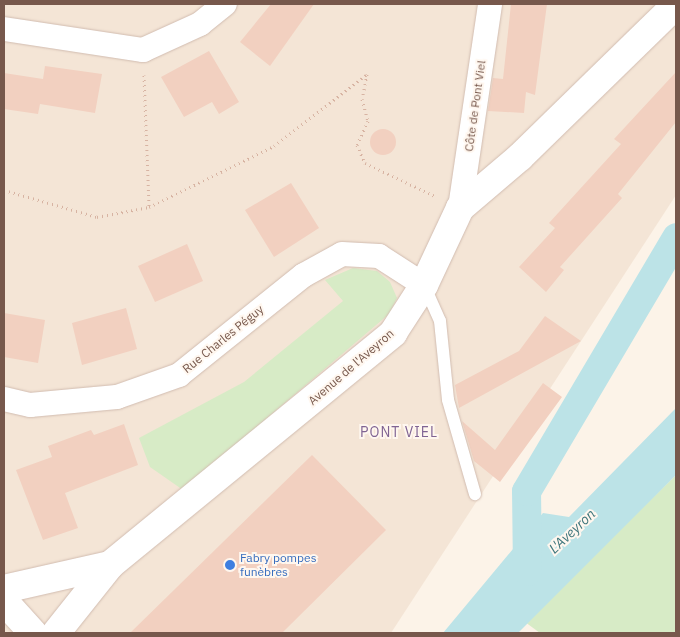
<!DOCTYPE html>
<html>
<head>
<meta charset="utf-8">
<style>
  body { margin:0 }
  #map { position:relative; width:680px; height:637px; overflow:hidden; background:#fcf3e8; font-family:"IBM Plex Sans",sans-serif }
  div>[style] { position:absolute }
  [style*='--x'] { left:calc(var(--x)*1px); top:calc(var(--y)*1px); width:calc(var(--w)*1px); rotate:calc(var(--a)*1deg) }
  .residential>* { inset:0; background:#f4e5d6 }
  .green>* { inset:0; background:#d7ebc6 }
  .water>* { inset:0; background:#bce3e7 }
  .canal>* { height:29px; margin:-14.5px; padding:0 14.5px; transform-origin:14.5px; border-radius:14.5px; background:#bce3e7 }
  .building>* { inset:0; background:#f2d0c0 }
  .round { border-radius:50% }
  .path>* { height:3px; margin-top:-1.5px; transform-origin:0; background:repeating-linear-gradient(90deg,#d7b3a2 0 1px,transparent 0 5px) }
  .roads { filter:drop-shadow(0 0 1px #d1bcb0) drop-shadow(0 0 1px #d1bcb0) }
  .service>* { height:12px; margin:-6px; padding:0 6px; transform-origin:6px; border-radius:6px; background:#fff }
  .minor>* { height:24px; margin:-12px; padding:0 12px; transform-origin:12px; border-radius:12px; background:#fff }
  .tertiary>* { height:28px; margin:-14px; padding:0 14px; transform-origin:14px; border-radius:14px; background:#fff }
  .secondary>* { height:28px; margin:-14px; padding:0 14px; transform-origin:14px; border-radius:14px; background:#fff }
  .dots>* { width:14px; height:14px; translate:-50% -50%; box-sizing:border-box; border:2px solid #fff7ef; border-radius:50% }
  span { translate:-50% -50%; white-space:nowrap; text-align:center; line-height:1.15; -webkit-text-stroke:4px #fff7ef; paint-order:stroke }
  .street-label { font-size:12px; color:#77584c }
  .shop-label { font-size:12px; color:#366cbe }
  .left { translate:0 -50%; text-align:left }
  .neighbourhood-label { font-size:14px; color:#806493; letter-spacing:1px }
  .water-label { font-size:14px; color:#3f767c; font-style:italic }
  .frame { position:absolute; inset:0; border:5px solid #77584c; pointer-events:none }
</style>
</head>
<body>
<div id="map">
  <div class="residential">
    <i style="clip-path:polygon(4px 4px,676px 4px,676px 195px,391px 633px,4px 633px)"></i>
  </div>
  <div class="green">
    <i style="clip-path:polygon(353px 268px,377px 271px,390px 282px,397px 298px,389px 314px,183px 490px,150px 467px,139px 438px,244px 382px,343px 301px,325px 280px)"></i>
    <i style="clip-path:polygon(676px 475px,676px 633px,540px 633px,525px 622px)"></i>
  </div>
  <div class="water">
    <i style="clip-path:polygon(676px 408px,676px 475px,518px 633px,443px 633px,543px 513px,569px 517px)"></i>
  </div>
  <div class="canal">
    <i style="--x:527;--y:571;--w:80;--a:-90.7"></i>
    <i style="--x:526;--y:491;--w:295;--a:-59.4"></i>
  </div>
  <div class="building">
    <i style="clip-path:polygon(271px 4px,314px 4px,270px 66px,240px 42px)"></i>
    <i style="clip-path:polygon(511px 4px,547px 4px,535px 95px,526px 92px,524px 113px,488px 111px,493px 78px,503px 79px)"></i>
    <i style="clip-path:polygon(209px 51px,239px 102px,219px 114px,212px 102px,184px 117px,161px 77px)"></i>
    <i style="clip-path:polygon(45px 66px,102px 74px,95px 113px,40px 104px,38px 114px,4px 109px,4px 73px,43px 79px)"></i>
    <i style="clip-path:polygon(676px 72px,676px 122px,618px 194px,622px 198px,560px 267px,564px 270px,546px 292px,519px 267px,555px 228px,549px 223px,621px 144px,614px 139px)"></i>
    <i class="round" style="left:370px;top:129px;width:26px;height:26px"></i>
    <i style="clip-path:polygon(291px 183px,319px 228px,274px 257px,245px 210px)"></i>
    <i style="clip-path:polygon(187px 244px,203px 281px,155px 302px,138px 266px)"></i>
    <i style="clip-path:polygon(126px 308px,137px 349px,82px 365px,72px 323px)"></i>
    <i style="clip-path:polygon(4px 313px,45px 320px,38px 363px,4px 357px)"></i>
    <i style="clip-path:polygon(545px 316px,581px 341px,459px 408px,455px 385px,519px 351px)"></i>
    <i style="clip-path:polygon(543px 383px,562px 397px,500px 482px,474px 461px,462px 421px,495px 450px)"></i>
    <i style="clip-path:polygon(124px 424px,138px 465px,65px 493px,78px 528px,43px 540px,16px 470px,52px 457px,48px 446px,91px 430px,94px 435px)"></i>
    <i style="clip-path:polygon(312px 455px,386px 530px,282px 633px,130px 633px)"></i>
  </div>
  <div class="path">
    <i style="--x:367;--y:74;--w:25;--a:101"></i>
    <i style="--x:362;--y:99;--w:23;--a:75"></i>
    <i style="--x:368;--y:121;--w:26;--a:115"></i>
    <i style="--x:357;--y:145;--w:20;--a:66"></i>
    <i style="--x:365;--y:163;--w:77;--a:25.2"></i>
    <i style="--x:144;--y:75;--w:132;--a:87.8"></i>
    <i style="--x:4;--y:190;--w:97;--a:16.2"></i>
    <i style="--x:97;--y:217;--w:53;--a:-10.9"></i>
    <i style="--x:149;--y:207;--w:139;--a:-26"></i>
    <i style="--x:274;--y:146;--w:118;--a:-37.7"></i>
  </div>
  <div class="roads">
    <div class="service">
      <i style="--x:424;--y:285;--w:39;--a:66"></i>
      <i style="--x:440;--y:321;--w:79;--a:84.2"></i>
      <i style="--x:448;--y:400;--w:98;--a:74"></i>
    </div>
    <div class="minor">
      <i style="--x:4;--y:29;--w:141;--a:8.6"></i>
      <i style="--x:143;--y:50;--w:63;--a:-24.5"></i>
      <i style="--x:200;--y:24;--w:32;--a:-39"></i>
      <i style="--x:460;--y:208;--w:206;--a:-81.6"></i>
      <i style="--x:4;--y:399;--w:27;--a:13"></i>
      <i style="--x:30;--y:405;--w:87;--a:-5.3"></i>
      <i style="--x:117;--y:397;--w:66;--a:-19.5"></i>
      <i style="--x:179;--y:375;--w:160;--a:-38.7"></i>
      <i style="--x:304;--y:275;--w:43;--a:-28.9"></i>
      <i style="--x:342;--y:254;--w:37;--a:3"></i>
      <i style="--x:379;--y:256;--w:54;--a:32.8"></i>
    </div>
    <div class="tertiary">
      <i style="--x:4;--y:589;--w:109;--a:-12.8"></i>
      <i style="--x:56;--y:633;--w:87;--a:-51.5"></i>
      <i style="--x:110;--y:565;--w:366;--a:-39.3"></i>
      <i style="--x:393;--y:333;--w:57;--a:-57.1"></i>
      <i style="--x:424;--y:285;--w:85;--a:-64.9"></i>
      <i style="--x:460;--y:208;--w:79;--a:-40.4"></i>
      <i style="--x:520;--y:157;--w:218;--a:-44.3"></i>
    </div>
    <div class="secondary">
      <i style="--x:4;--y:601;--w:43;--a:47.8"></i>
    </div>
  </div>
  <div class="dots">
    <i style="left:230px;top:565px;background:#3f7fe0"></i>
  </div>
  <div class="street-label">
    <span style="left:475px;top:106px;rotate:-82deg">Côte de Pont Viel</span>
    <span style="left:223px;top:339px;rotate:-39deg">Rue Charles Péguy</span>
    <span style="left:351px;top:367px;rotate:-41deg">Avenue de l'Aveyron</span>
  </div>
  <div class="shop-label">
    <span class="left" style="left:240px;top:565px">Fabry pompes<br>funèbres</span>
  </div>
  <div class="neighbourhood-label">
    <span style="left:399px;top:432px">PONT VIEL</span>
  </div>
  <div class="water-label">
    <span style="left:572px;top:531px;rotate:-43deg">L'Aveyron</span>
  </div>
  <div class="frame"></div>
</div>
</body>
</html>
